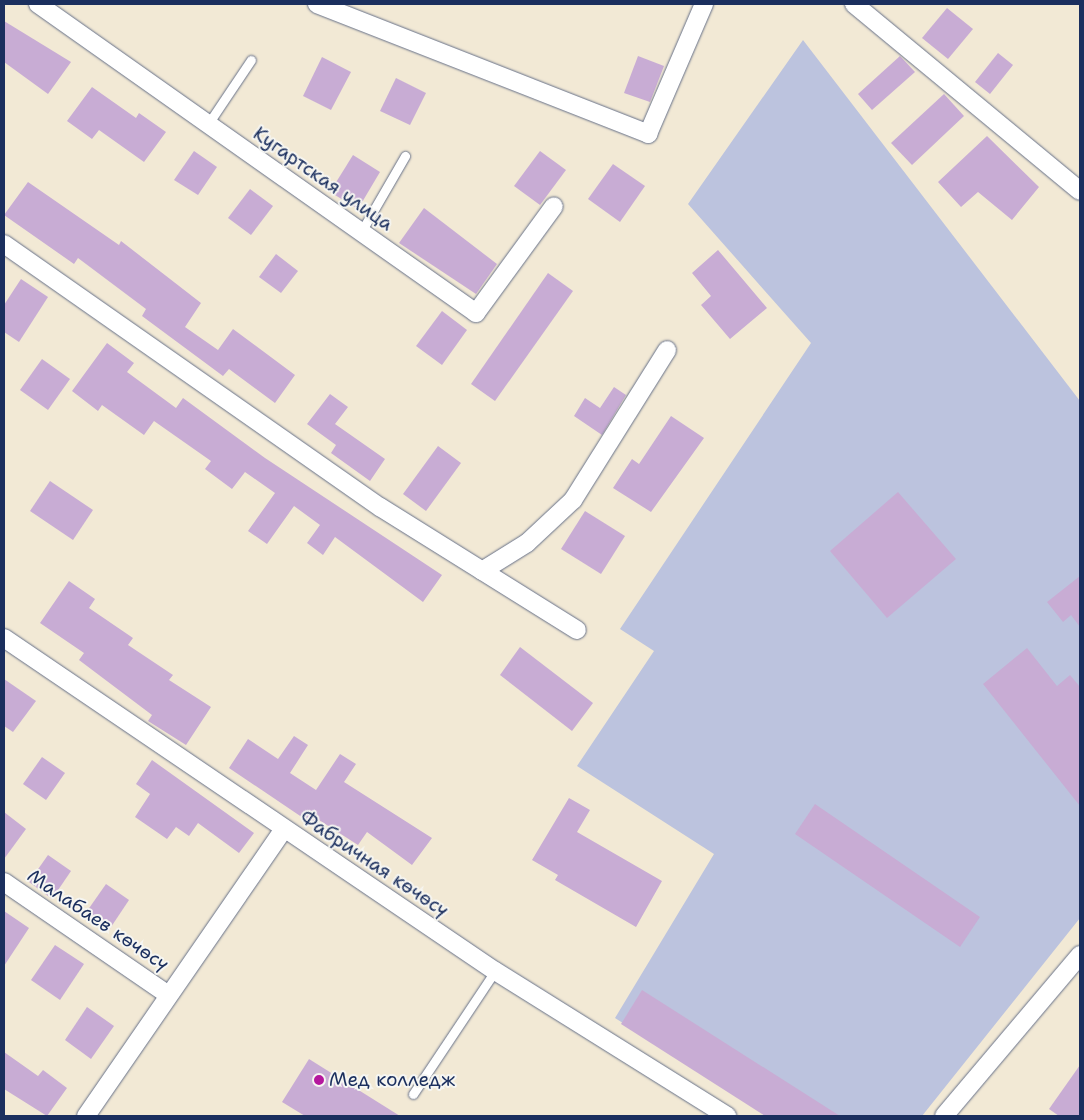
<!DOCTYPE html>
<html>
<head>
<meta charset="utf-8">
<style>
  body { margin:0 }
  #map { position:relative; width:1084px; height:1120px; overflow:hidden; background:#f2e9d5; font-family:"Shantell Sans",sans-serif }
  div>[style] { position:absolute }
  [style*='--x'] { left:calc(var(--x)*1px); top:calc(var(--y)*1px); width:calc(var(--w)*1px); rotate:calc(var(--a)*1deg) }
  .industrial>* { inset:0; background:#bcc3de }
  .building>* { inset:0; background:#c8acd4 }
  .roads { filter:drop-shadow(0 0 1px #667088) drop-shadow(0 0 1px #667088) }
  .service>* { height:9px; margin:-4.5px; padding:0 4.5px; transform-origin:4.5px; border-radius:4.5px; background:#fff }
  .minor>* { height:18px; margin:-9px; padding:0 9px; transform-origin:9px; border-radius:9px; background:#fff }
  .dots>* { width:14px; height:14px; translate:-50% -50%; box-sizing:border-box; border:2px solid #f6f6f2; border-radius:50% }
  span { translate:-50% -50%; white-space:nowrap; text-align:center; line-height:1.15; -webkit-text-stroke:4px #f6f6f2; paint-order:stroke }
  .street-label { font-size:19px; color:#1b2f5e }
  .poi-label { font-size:19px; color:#1b2f5e }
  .left { translate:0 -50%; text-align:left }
  .frame { position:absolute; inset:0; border:5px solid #1b2f5e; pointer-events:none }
</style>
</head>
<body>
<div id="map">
  <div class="industrial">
    <i style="clip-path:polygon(803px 40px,1080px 401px,1080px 918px,922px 1116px,768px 1116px,615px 1018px,714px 854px,577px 766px,654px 651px,620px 629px,811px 343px,688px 204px)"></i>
  </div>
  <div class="building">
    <i style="clip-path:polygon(947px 8px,973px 29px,948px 59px,922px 38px)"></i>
    <i style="clip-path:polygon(4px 21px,71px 62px,48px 94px,4px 62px)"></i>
    <i style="clip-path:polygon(998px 53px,1013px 65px,990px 94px,975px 82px)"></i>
    <i style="clip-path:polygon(638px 56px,664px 66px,650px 102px,624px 93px)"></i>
    <i style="clip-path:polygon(900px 56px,915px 72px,872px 110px,858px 94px)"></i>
    <i style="clip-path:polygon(322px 57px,351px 72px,331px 110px,303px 96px)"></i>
    <i style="clip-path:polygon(396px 78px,426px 93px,410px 125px,380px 111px)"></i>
    <i style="clip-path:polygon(92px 87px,136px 118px,139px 113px,166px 132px,144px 162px,99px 130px,92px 139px,67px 121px)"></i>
    <i style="clip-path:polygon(944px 94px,964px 116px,912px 165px,891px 143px)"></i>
    <i style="clip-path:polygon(987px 136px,1039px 187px,1012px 220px,978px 192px,961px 207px,938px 182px)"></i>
    <i style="clip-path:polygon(194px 151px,217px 167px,198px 195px,174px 180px)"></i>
    <i style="clip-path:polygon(540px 151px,566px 170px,540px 205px,514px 186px)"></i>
    <i style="clip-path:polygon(353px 155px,380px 172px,358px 209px,330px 192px)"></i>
    <i style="clip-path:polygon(613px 164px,645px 186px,620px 222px,588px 199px)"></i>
    <i style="clip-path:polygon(28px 182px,119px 245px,121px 241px,201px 303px,185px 327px,218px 350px,233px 329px,295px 375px,275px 403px,229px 369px,223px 376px,142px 316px,146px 309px,78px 258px,74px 264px,4px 215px)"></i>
    <i style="clip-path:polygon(250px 189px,273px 206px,251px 235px,228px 218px)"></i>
    <i style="clip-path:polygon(424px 208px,497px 264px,476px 294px,399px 243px)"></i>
    <i style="clip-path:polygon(718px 250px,767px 308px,730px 339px,701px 305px,711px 296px,692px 273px)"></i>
    <i style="clip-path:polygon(276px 254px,298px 271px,281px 293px,259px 277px)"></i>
    <i style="clip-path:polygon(548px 273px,573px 291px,495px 401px,471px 384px)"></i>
    <i style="clip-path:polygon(21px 279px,48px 297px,19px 342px,4px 332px,4px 305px)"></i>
    <i style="clip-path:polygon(442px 311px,467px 330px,442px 365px,416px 346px)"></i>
    <i style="clip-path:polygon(107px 343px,134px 363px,127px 372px,176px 408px,183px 398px,265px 458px,442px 575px,423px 602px,335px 537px,323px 555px,307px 543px,320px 525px,294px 506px,267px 544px,248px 531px,275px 493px,245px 472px,232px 489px,205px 469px,211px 461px,154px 421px,144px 435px,102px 405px,98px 411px,72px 391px)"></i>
    <i style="clip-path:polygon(42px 359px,70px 379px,48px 410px,20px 390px)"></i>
    <i style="clip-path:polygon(614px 387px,626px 395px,602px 435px,574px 416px,585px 398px,600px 408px)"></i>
    <i style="clip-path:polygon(330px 394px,348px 407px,335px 424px,385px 459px,370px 481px,331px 453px,336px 445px,307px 424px)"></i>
    <i style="clip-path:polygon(671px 416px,704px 438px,651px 512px,613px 488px,632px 459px,639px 464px)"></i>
    <i style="clip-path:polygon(438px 446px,461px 463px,426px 511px,403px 494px)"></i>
    <i style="clip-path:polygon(50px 481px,93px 510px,73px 540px,30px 511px)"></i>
    <i style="clip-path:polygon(898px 492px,956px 559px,887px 618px,830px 551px)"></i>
    <i style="clip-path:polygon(585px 511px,625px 536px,601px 574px,561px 549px)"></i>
    <i style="clip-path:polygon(1080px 576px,1080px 627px,1071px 615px,1063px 622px,1047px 602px)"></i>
    <i style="clip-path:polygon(69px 581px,95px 599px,89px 608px,133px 638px,128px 645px,173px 675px,169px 680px,211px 707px,186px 745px,148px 721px,152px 715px,79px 660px,84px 653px,40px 623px)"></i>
    <i style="clip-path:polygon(520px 647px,593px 703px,572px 731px,500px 675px)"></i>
    <i style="clip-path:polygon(1027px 648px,1057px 686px,1070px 675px,1080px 687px,1080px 806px,983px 684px)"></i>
    <i style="clip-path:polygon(4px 679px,36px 701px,13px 732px,4px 726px)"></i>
    <i style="clip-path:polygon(294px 736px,308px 745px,290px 773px,316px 790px,340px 754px,356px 764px,344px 782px,432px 838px,412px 865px,367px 832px,358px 845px,319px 820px,315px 826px,229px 768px,248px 739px,278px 759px)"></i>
    <i style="clip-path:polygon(42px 757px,65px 773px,46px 800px,23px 784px)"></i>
    <i style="clip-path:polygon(152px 760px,254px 833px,239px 853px,198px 823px,189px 836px,176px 827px,167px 839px,135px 817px,150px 794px,136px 784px)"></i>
    <i style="clip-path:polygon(569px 798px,590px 810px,577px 832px,662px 881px,636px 927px,555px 880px,558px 875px,532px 860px)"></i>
    <i style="clip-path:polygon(815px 804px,980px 917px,960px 947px,795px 834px)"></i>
    <i style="clip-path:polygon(4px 812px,26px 829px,4px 859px)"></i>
    <i style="clip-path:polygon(48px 855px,71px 871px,52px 899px,29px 882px)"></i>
    <i style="clip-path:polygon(106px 884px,129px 900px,109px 930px,85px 914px)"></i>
    <i style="clip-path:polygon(4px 911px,29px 928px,4px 966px)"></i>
    <i style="clip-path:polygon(55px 945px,84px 964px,60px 1000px,31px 980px)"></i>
    <i style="clip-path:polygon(642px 990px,840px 1116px,765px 1116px,621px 1024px)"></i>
    <i style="clip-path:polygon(87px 1007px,114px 1026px,91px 1059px,65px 1040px)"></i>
    <i style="clip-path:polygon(4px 1052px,38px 1076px,43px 1070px,67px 1088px,47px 1116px,4px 1089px)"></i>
    <i style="clip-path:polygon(309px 1059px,400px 1116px,305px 1116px,282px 1102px)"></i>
    <i style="clip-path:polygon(1080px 1065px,1080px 1116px,1059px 1116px,1049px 1109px)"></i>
  </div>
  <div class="roads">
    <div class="service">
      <i style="--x:208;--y:124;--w:77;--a:-56.1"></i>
      <i style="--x:361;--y:232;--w:88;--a:-59.9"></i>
      <i style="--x:413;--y:1094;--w:148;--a:-56.3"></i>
    </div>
    <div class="minor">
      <i style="--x:38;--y:4;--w:536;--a:35.2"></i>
      <i style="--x:476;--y:313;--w:132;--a:-53.9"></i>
      <i style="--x:317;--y:4;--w:356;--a:21.4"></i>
      <i style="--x:648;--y:134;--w:142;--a:-66.7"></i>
      <i style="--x:854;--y:4;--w:293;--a:39.6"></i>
      <i style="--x:4;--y:244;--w:459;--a:35"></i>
      <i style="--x:380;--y:507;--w:232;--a:32"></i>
      <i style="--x:482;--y:571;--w:53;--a:-31.9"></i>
      <i style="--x:527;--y:543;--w:63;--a:-43.1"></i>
      <i style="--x:573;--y:500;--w:177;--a:-57.9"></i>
      <i style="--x:4;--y:638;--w:593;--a:34.15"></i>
      <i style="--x:495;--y:971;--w:274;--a:32"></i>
      <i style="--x:4;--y:882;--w:198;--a:34.5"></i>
      <i style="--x:86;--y:1116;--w:349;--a:-55.4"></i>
      <i style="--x:944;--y:1116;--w:211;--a:-49.8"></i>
    </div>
  </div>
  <div class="dots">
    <i style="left:319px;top:1080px;background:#b5179e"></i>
  </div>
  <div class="street-label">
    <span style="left:323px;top:179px;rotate:35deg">Кугартская улица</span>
    <span style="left:374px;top:864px;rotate:34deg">Фабричная көчөсү</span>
    <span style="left:98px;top:920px;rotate:34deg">Малабаев көчөсү</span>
  </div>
  <div class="poi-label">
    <span class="left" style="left:329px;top:1080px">Мед колледж</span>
  </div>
  <div class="frame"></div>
</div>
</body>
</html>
